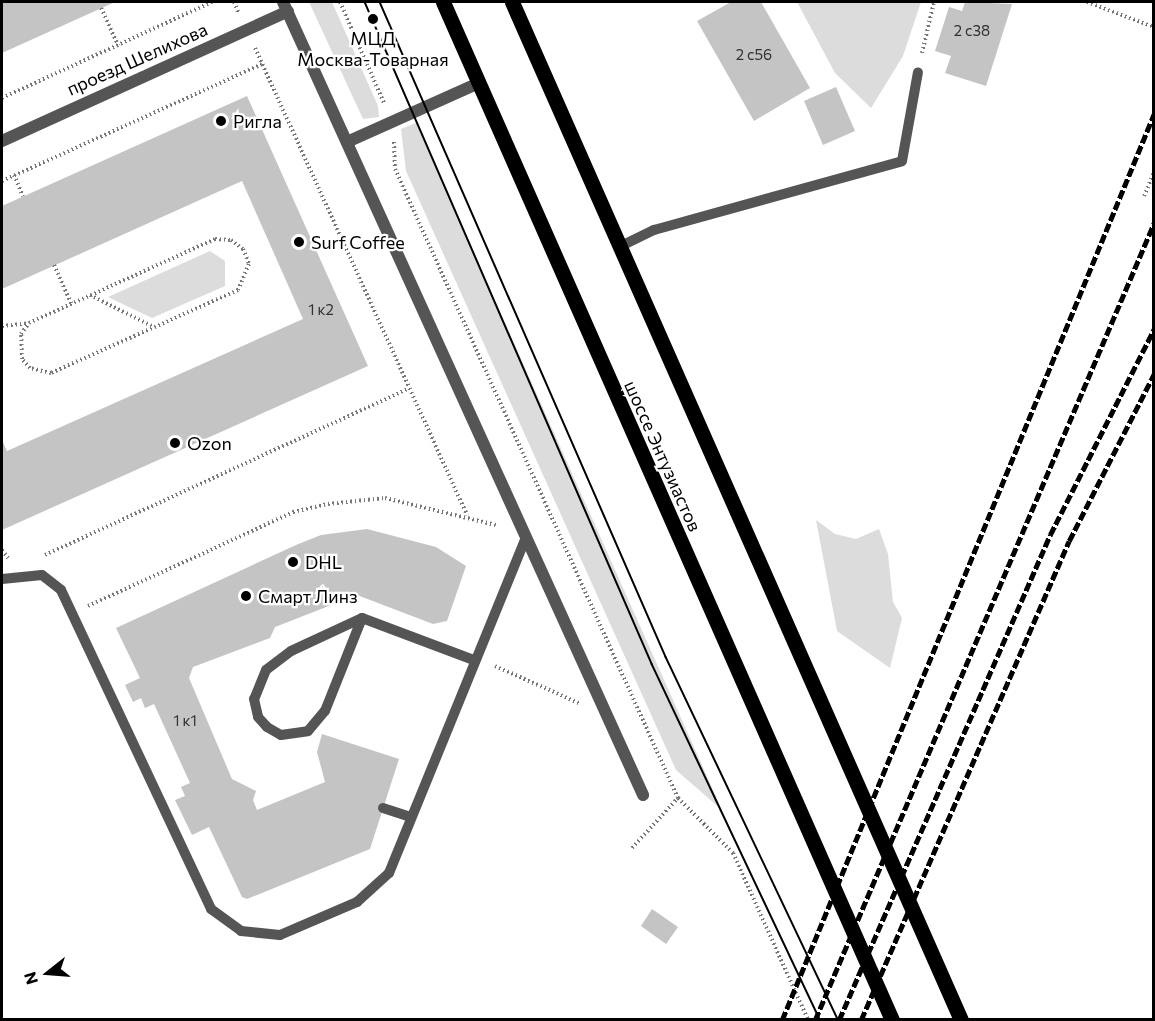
<!DOCTYPE html>
<html>
<head>
<meta charset="utf-8">
<style>
  body { margin:0 }
  #map { position:relative; width:1155px; height:1021px; overflow:hidden; background:#fff; font-family:Commissioner,sans-serif }
  div>[style] { position:absolute }
  [style*='--x'] { left:calc(var(--x)*1px); top:calc(var(--y)*1px); width:calc(var(--w)*1px); rotate:calc(var(--a)*1deg) }
  .green>* { inset:0; background:#dcdcdc }
  .building>* { inset:0; background:#c4c4c4 }
  .path>* { height:4px; margin-top:-2px; transform-origin:0; background:repeating-linear-gradient(90deg,#777 0 1.5px,transparent 0 4.5px) }
  .service>* { height:10px; margin:-5px; padding:0 5px; transform-origin:5px; border-radius:5px; background:#555 }
  .minor>* { height:12px; margin:-6px; padding:0 6px; transform-origin:6px; border-radius:6px; background:#555 }
  .primary>* { height:15px; margin:-7.5px; padding:0 7.5px; transform-origin:7.5px; border-radius:7.5px; background:#000 }
  .tram>* { height:1.5px; margin:-0.75px; padding:0 0.75px; transform-origin:0.75px; border-radius:0.75px; background:#000 }
  .rail>* { height:4.5px; margin-top:-2.25px; transform-origin:0; background:repeating-linear-gradient(90deg,#000 0 9px,transparent 0 12px) }
  .dots>* { width:16px; height:16px; translate:-50% -50%; box-sizing:border-box; border:3px solid #fff; border-radius:50% }
  span { translate:-50% -50%; white-space:nowrap; text-align:center; line-height:1.15; -webkit-text-stroke:4.5px #fff; paint-order:stroke }
  .number-label { font-size:15px; color:#313131 }
  .number-label span { -webkit-text-stroke-width:0 }
  .poi-label { font-size:18px; color:#000 }
  .left { translate:0 -50%; text-align:left }
  .street-label { font-size:18px; color:#000 }
  .frame { position:absolute; inset:0; border:3px solid #000; pointer-events:none }
  .north { position:absolute; left:18px; top:943px; width:60px; height:60px; -webkit-text-stroke:4px #fff; paint-order:stroke; rotate:253deg; font-size:16px; font-weight:700; line-height:24px; text-align:center; color:#000 }
  .north::after { content:''; display:block; margin:auto; width:21px; height:27px; background:#000; clip-path:polygon(50% 0,100% 100%,50% 72%,0 100%) }
</style>
</head>
<body>
<div id="map">
  <div class="green">
    <i style="clip-path:polygon(309px 2px,332px 2px,378px 106px,379px 117px,363px 119px)"></i>
    <i style="clip-path:polygon(797px 2px,921px 2px,903px 56px,871px 108px,835px 73px)"></i>
    <i style="clip-path:polygon(416px 123px,722px 810px,676px 770px,406px 171px,401px 129px)"></i>
    <i style="clip-path:polygon(210px 251px,225px 261px,225px 286px,152px 318px,108px 297px)"></i>
    <i style="clip-path:polygon(816px 520px,835px 534px,856px 539px,879px 529px,888px 554px,893px 602px,902px 618px,890px 668px,837px 631px)"></i>
  </div>
  <div class="building">
    <i style="clip-path:polygon(2px 2px,115px 2px,2px 53px)"></i>
    <i style="clip-path:polygon(731px 2px,761px 2px,810px 88px,754px 121px,697px 21px)"></i>
    <i style="clip-path:polygon(965px 2px,1012px 4px,986px 86px,945px 73px,951px 56px,935px 51px,949px 7px,962px 11px)"></i>
    <i style="clip-path:polygon(836px 87px,855px 131px,823px 145px,804px 101px)"></i>
    <i style="clip-path:polygon(247px 96px,368px 366px,2px 530px,2px 440px,7px 451px,303px 319px,242px 181px,2px 289px,2px 206px)"></i>
    <i style="clip-path:polygon(367px 529px,436px 547px,466px 566px,447px 621px,433px 624px,357px 595px,275px 627px,270px 638px,193px 667px,189px 678px,232px 779px,256px 791px,253px 800px,257px 810px,325px 782px,317px 752px,322px 734px,399px 759px,370px 849px,247px 899px,242px 897px,209px 827px,192px 835px,175px 800px,185px 796px,181px 787px,190px 783px,154px 704px,145px 708px,141px 698px,133px 702px,125px 685px,140px 678px,116px 628px,296px 545px,321px 535px)"></i>
    <i style="clip-path:polygon(652px 909px,678px 927px,666px 944px,641px 926px)"></i>
  </div>
  <div class="path">
    <i style="--x:234;--y:2;--w:11;--a:68"></i>
    <i style="--x:340;--y:2;--w:110;--a:66.5"></i>
    <i style="--x:1087;--y:2;--w:72;--a:20.5"></i>
    <i style="--x:101;--y:8;--w:41;--a:65.3"></i>
    <i style="--x:255;--y:48;--w:513;--a:65.58"></i>
    <i style="--x:922;--y:53;--w:52;--a:-76.8"></i>
    <i style="--x:2;--y:98;--w:231;--a:-24.6"></i>
    <i style="--x:394;--y:142;--w:27;--a:88"></i>
    <i style="--x:395;--y:169;--w:690;--a:65.78"></i>
    <i style="--x:678;--y:798;--w:78;--a:45"></i>
    <i style="--x:733;--y:853;--w:183;--a:65.8"></i>
    <i style="--x:14;--y:175;--w:23;--a:67"></i>
    <i style="--x:2;--y:181;--w:285;--a:-24.2"></i>
    <i style="--x:1144;--y:196;--w:26;--a:-67"></i>
    <i style="--x:215;--y:239;--w:16;--a:4"></i>
    <i style="--x:231;--y:240;--w:15;--a:37"></i>
    <i style="--x:243;--y:249;--w:16;--a:68"></i>
    <i style="--x:249;--y:264;--w:28;--a:113"></i>
    <i style="--x:238;--y:290;--w:205;--a:156.1"></i>
    <i style="--x:51;--y:373;--w:22;--a:-167"></i>
    <i style="--x:30;--y:368;--w:12;--a:-132"></i>
    <i style="--x:22;--y:359;--w:25;--a:-92"></i>
    <i style="--x:21;--y:334;--w:14;--a:-54"></i>
    <i style="--x:29;--y:323;--w:204;--a:-24.3"></i>
    <i style="--x:54;--y:265;--w:42;--a:65.9"></i>
    <i style="--x:90;--y:295;--w:72;--a:26.6"></i>
    <i style="--x:2;--y:326;--w:27;--a:-6"></i>
    <i style="--x:2;--y:550;--w:10;--a:53"></i>
    <i style="--x:45;--y:555;--w:400;--a:-24.6"></i>
    <i style="--x:88;--y:606;--w:226;--a:-24.6"></i>
    <i style="--x:293;--y:512;--w:36;--a:-13"></i>
    <i style="--x:328;--y:504;--w:57;--a:-6"></i>
    <i style="--x:385;--y:498;--w:114;--a:13.7"></i>
    <i style="--x:495;--y:666;--w:92;--a:23.8"></i>
    <i style="--x:632;--y:848;--w:68;--a:-47.4"></i>
  </div>
  <div class="service">
    <i style="--x:621;--y:246;--w:37;--a:-26"></i>
    <i style="--x:654;--y:230;--w:257;--a:-15.5"></i>
    <i style="--x:902;--y:161;--w:90;--a:-79.8"></i>
    <i style="--x:2;--y:579;--w:40;--a:-5.7"></i>
    <i style="--x:42;--y:575;--w:24;--a:38"></i>
    <i style="--x:61;--y:590;--w:353;--a:64.8"></i>
    <i style="--x:211;--y:909;--w:37;--a:36"></i>
    <i style="--x:241;--y:931;--w:39;--a:6"></i>
    <i style="--x:280;--y:935;--w:84;--a:-23.2"></i>
    <i style="--x:357;--y:902;--w:43;--a:-42.2"></i>
    <i style="--x:389;--y:873;--w:363;--a:-67.8"></i>
    <i style="--x:362;--y:618;--w:78;--a:155.1"></i>
    <i style="--x:291;--y:651;--w:31;--a:143"></i>
    <i style="--x:266;--y:670;--w:31;--a:112"></i>
    <i style="--x:254;--y:699;--w:18;--a:77"></i>
    <i style="--x:258;--y:717;--w:13;--a:48"></i>
    <i style="--x:267;--y:727;--w:16;--a:30"></i>
    <i style="--x:281;--y:735;--w:27;--a:-8"></i>
    <i style="--x:308;--y:731;--w:26;--a:-50"></i>
    <i style="--x:325;--y:711;--w:100;--a:-68.3"></i>
    <i style="--x:362;--y:618;--w:120;--a:20.6"></i>
    <i style="--x:383;--y:808;--w:29;--a:18"></i>
  </div>
  <div class="minor">
    <i style="--x:283;--y:2;--w:871;--a:65.58"></i>
    <i style="--x:2;--y:141;--w:314;--a:-24.4"></i>
    <i style="--x:347;--y:142;--w:145;--a:-24.1"></i>
  </div>
  <div class="primary">
    <i style="--x:443;--y:2;--w:1113;--a:66.2"></i>
    <i style="--x:512;--y:2;--w:1113;--a:66.2"></i>
  </div>
  <div class="tram">
    <i style="--x:365;--y:2;--w:722;--a:66.56"></i>
    <i style="--x:652;--y:664;--w:394;--a:64.7"></i>
    <i style="--x:380;--y:2;--w:715;--a:66.41"></i>
    <i style="--x:666;--y:657;--w:402;--a:64.6"></i>
  </div>
  <div class="rail">
    <i style="--x:782;--y:1020;--w:979;--a:-67.68"></i>
    <i style="--x:815;--y:1020;--w:866;--a:-66.96"></i>
    <i style="--x:839;--y:1020;--w:529;--a:-66.49"></i>
    <i style="--x:1050;--y:535;--w:231;--a:-63.2"></i>
    <i style="--x:861;--y:1020;--w:522;--a:-66.53"></i>
    <i style="--x:1069;--y:541;--w:187;--a:-63"></i>
  </div>
  <div class="dots">
    <i style="left:373px;top:19px;background:#000"></i>
    <i style="left:221px;top:121px;background:#000"></i>
    <i style="left:299px;top:242px;background:#000"></i>
    <i style="left:175px;top:443px;background:#000"></i>
    <i style="left:293px;top:562px;background:#000"></i>
    <i style="left:246px;top:596px;background:#000"></i>
  </div>
  <div class="number-label">
    <span style="left:972px;top:31px">2 с38</span>
    <span style="left:754px;top:55px">2 с56</span>
    <span style="left:321px;top:310px">1 к2</span>
    <span style="left:185px;top:721px">1 к1</span>
  </div>
  <div class="poi-label">
    <span style="left:373px;top:49px">МЦД<br>Москва-Товарная</span>
    <span class="left" style="left:233px;top:121px">Ригла</span>
    <span class="left" style="left:311px;top:242px">Surf Coffee</span>
    <span class="left" style="left:187px;top:443px">Ozon</span>
    <span class="left" style="left:305px;top:562px">DHL</span>
    <span class="left" style="left:258px;top:596px">Смарт Линз</span>
  </div>
  <div class="street-label">
    <span style="left:137px;top:59px;rotate:-24deg">проезд Шелихова</span>
    <span style="left:663px;top:456px;rotate:66deg">шоссе Энтузиастов</span>
  </div>
  <div class="frame"></div>
  <div class="north">N</div>
</div>
</body>
</html>
